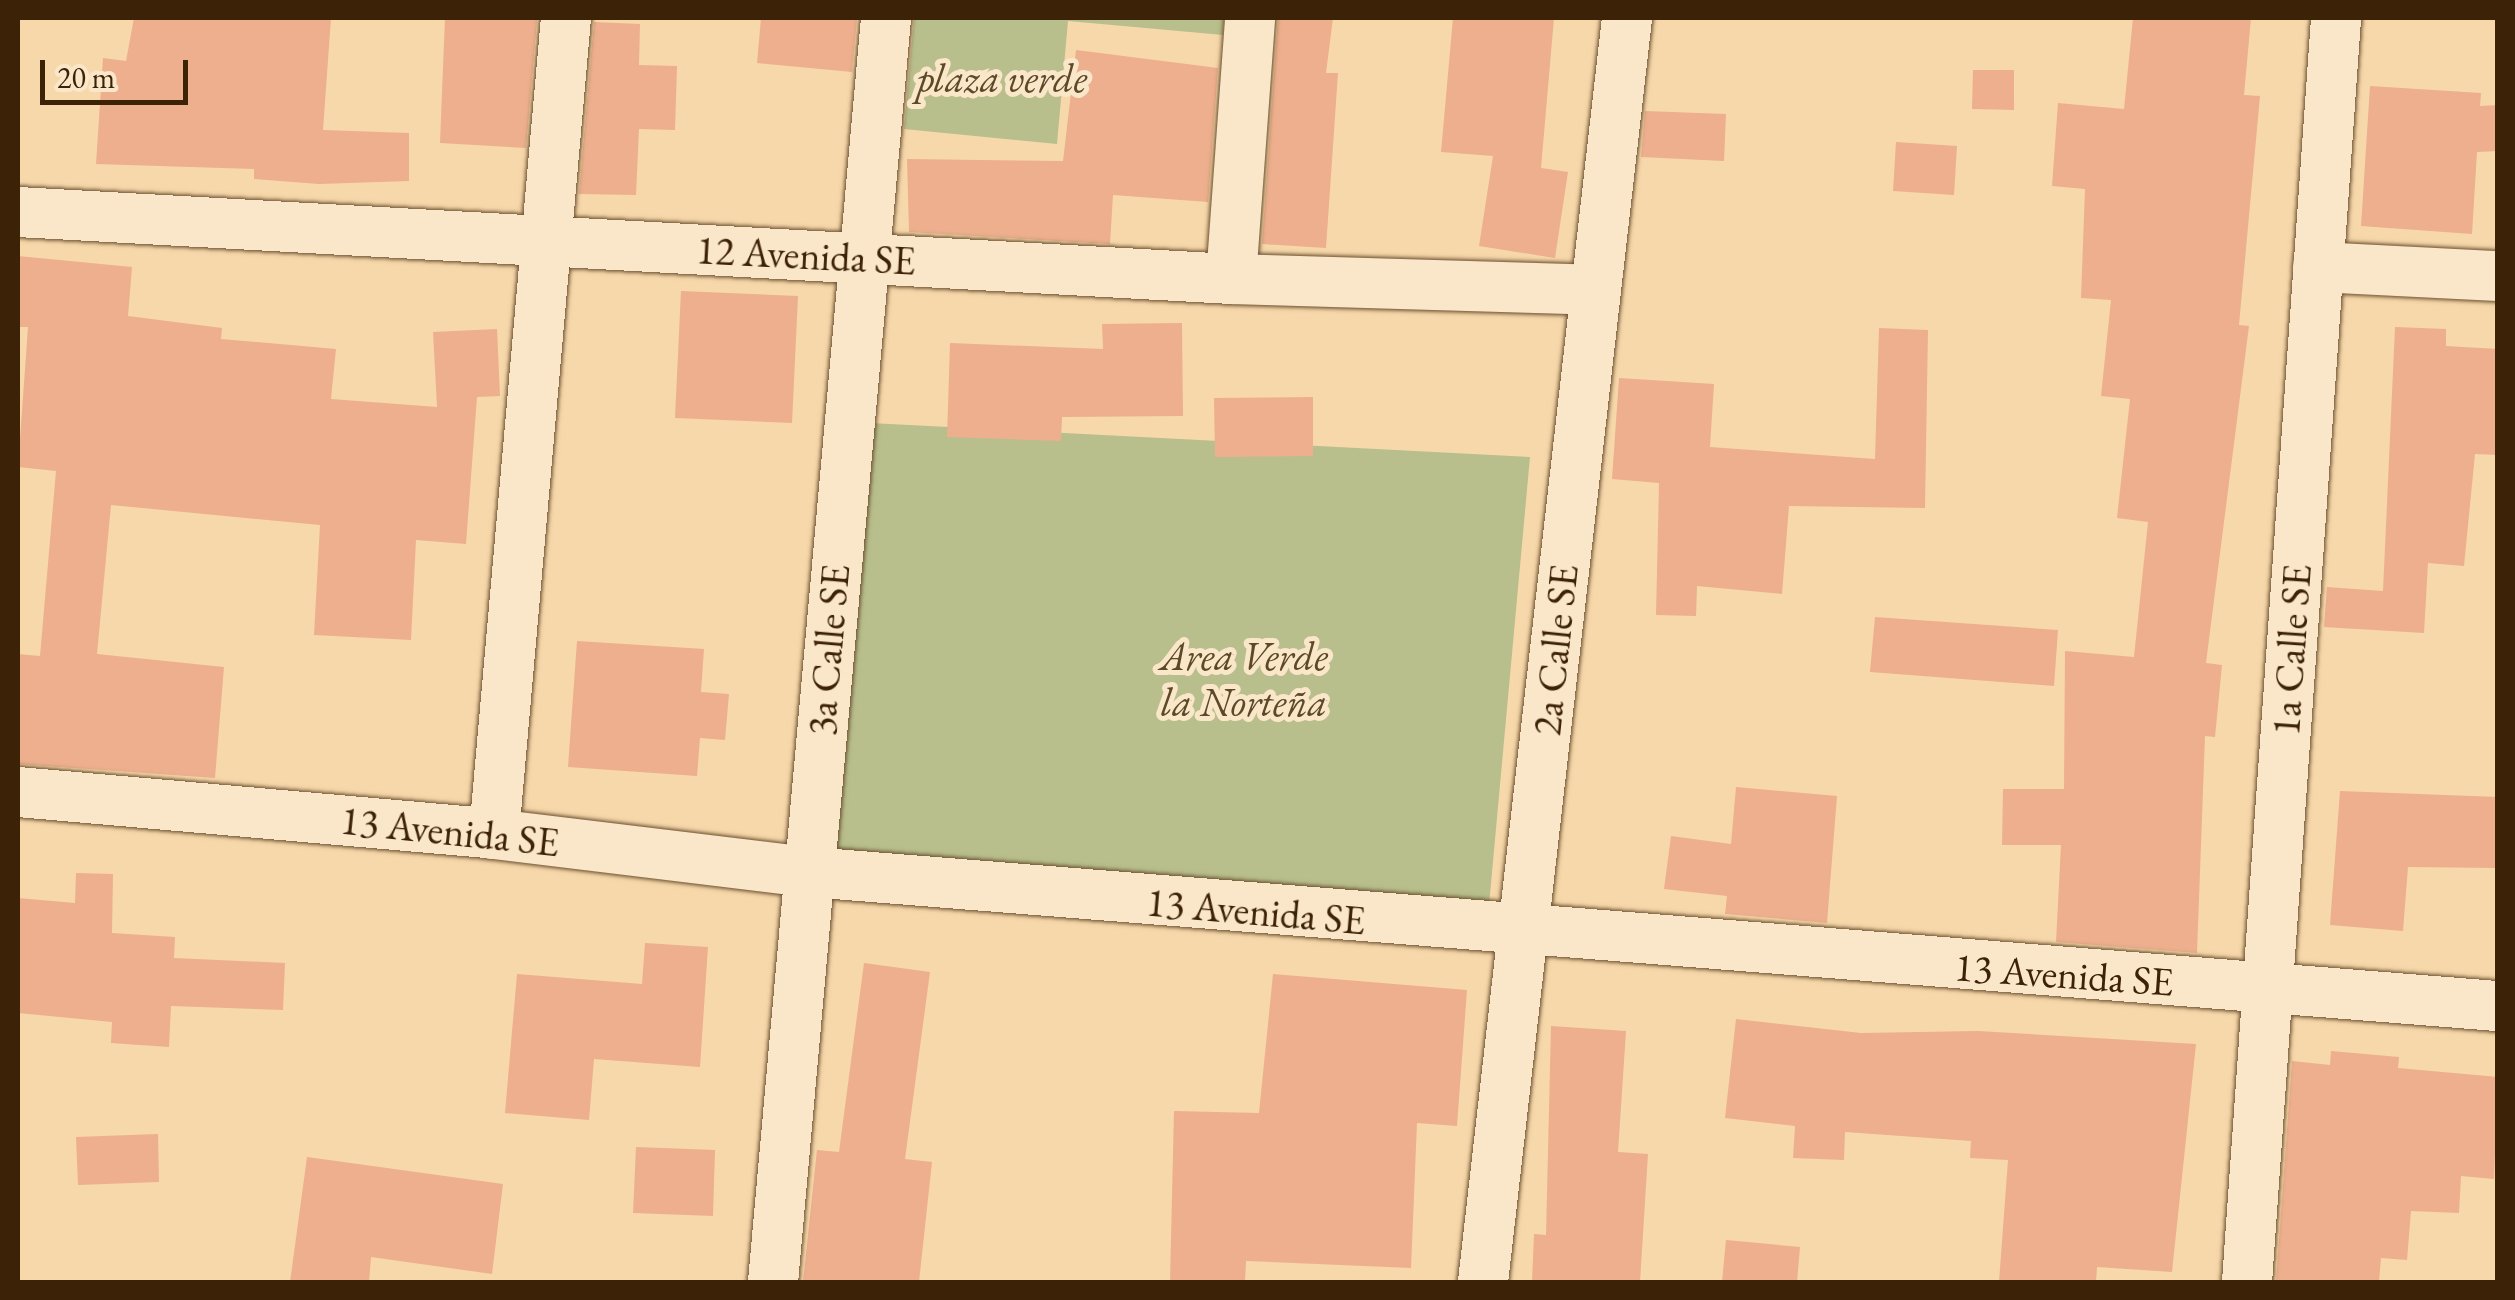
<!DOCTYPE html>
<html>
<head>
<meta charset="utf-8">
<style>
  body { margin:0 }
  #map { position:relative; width:2515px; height:1300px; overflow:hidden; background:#f7d8aa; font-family:"EB Garamond",serif }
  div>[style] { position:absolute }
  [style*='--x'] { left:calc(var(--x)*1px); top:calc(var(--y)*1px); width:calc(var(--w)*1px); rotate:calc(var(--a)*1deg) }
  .green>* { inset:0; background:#b8bf8c }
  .building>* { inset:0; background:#edaf8d }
  .roads { filter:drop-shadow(0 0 2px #6b5030) drop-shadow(0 0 2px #6b5030) }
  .minor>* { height:50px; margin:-25px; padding:0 25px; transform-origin:25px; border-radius:25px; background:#fae6c8 }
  span { translate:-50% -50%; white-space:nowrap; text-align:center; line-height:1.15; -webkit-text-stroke:10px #fae6c8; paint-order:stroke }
  .park-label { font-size:40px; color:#5b4928; font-style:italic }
  .street-label { font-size:40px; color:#3c2207 }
  .frame { position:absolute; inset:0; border:20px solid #3c2207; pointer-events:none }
  .scale { position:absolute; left:40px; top:60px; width:148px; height:45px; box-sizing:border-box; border:5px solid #3c2207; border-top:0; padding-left:12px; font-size:30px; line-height:35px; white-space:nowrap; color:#3c2207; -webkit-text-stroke:8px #fae6c8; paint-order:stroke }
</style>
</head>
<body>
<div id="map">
  <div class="green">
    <i style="clip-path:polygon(914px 18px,1224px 18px,1223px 35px,1068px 21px,1057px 144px,904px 129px)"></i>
    <i style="clip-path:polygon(870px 423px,1530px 457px,1486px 938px,816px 878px)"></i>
  </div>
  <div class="building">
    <i style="clip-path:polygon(134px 18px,331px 18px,323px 130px,409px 133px,409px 181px,319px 184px,254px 179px,254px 169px,96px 164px,103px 58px,126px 61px)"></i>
    <i style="clip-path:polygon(445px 18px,537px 20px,526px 148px,440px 143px)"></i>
    <i style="clip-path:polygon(761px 18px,857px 18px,852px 72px,757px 63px)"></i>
    <i style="clip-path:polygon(1278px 18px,1333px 18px,1326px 73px,1338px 73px,1326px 248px,1262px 244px)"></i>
    <i style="clip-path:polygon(1453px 18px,1554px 18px,1541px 168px,1568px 172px,1555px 258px,1479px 246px,1493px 156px,1441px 152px)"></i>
    <i style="clip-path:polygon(2133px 18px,2251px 18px,2244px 95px,2260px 96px,2239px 325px,2249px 326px,2206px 663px,2222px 665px,2215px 737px,2205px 736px,2197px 953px,2056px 942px,2061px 845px,2002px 845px,2003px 789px,2064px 789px,2065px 651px,2134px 657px,2148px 522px,2117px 518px,2130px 399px,2101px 396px,2111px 300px,2081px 298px,2085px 189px,2052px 186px,2058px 103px,2124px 109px)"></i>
    <i style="clip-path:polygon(594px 22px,640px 24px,639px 65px,677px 66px,675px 130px,639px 129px,636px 195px,579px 194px)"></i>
    <i style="clip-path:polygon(1076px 50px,1218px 68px,1208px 202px,1113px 195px,1110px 244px,909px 232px,907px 159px,1063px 161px)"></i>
    <i style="clip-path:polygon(1973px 70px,2014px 70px,2014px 110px,1972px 109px)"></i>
    <i style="clip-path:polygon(2370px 86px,2481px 93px,2480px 106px,2498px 105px,2498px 151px,2477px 152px,2472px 234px,2361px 226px)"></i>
    <i style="clip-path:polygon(1645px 111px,1726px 114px,1724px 161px,1641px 157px)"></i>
    <i style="clip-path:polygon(1896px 142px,1957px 146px,1954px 195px,1893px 191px)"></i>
    <i style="clip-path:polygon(18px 256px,132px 267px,128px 316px,222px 328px,221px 339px,336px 349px,331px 399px,437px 407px,433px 332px,497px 329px,500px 396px,477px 397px,466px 544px,416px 540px,411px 640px,314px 635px,320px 525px,111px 505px,97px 654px,224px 667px,215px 778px,18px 764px,18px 654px,40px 656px,56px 471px,18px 467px,28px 327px,18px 327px)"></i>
    <i style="clip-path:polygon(681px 291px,798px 296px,792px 423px,675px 418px)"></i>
    <i style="clip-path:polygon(1182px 323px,1183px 416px,1062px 417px,1061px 441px,947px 437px,950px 343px,1103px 349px,1102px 324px)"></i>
    <i style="clip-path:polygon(2395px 327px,2446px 329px,2446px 346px,2498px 349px,2498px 455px,2475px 454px,2464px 566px,2428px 563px,2424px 633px,2324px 627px,2327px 587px,2383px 591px)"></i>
    <i style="clip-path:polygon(1879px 328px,1928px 330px,1925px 508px,1789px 506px,1782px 594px,1697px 586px,1696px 616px,1656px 615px,1659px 483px,1612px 479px,1619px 378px,1714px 384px,1710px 447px,1875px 459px)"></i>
    <i style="clip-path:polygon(1313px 397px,1313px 456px,1215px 457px,1214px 398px)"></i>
    <i style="clip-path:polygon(1875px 617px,2058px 630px,2054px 686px,1870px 672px)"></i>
    <i style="clip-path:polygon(577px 641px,704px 649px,701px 692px,729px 694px,725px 740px,700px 738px,697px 776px,568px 767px)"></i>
    <i style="clip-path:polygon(1736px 787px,1837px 796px,1827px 923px,1725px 914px,1727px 896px,1664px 889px,1671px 836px,1731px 844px)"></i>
    <i style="clip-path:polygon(2340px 791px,2498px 797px,2498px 868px,2408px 867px,2403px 931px,2330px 925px)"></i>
    <i style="clip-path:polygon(76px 873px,113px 874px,112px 933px,175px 937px,174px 958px,285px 963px,283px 1010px,171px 1006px,169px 1047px,111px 1043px,112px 1022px,18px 1013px,18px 898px,75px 903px)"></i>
    <i style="clip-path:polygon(645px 943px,708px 947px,700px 1067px,594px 1059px,589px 1120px,505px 1113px,517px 974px,642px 984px)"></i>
    <i style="clip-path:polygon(864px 963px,930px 972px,905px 1159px,932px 1162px,919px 1282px,803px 1282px,817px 1150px,839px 1152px)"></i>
    <i style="clip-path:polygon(1273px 974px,1467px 990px,1457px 1126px,1417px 1123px,1411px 1268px,1246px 1261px,1245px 1282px,1170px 1282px,1174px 1111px,1259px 1113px)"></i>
    <i style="clip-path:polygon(1736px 1019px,1861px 1033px,1978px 1031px,2196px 1044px,2172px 1272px,2097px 1267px,2096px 1282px,1999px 1282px,2008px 1160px,1970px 1158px,1971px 1141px,1845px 1132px,1844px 1160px,1793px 1158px,1795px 1126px,1725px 1118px)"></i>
    <i style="clip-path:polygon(1551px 1026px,1626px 1031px,1618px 1152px,1648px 1154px,1640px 1282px,1532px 1282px,1534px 1234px,1546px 1235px)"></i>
    <i style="clip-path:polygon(2331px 1051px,2399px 1057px,2398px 1068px,2498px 1077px,2494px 1179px,2461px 1176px,2459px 1213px,2411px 1211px,2407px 1260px,2381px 1258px,2379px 1282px,2276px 1282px,2292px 1061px,2330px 1065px)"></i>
    <i style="clip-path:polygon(158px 1134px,159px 1182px,78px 1185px,76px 1137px)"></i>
    <i style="clip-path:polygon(636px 1147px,715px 1150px,713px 1216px,633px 1213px)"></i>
    <i style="clip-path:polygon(307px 1157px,503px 1184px,492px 1274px,371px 1257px,369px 1282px,290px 1282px)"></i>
    <i style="clip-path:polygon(1726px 1240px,1800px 1247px,1797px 1282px,1722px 1282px)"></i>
  </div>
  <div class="roads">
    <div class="minor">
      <i style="--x:18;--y:212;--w:1215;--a:3.16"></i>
      <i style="--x:1231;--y:279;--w:364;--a:1.7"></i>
      <i style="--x:2318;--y:267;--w:180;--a:2.9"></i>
      <i style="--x:1231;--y:279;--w:262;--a:-85.8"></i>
      <i style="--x:18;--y:792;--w:478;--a:5"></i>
      <i style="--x:494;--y:834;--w:317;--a:6.9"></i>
      <i style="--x:809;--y:872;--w:1694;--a:4.54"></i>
      <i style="--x:494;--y:834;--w:819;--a:-84.96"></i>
      <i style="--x:773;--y:1282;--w:1269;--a:-84.89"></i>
      <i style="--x:1483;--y:1282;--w:1272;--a:-83.5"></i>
      <i style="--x:2247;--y:1282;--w:1267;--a:-85.97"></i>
    </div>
  </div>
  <div class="park-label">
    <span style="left:1002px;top:78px">plaza verde</span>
    <span style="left:1244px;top:679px">Area Verde<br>la Norteña</span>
  </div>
  <div class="street-label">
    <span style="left:806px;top:255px;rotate:3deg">12 Avenida SE</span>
    <span style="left:828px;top:650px;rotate:-85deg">3a Calle SE</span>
    <span style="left:1555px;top:650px;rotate:-84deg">2a Calle SE</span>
    <span style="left:2291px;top:650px;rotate:-86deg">1a Calle SE</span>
    <span style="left:450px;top:831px;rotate:6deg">13 Avenida SE</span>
    <span style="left:1256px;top:911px;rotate:5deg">13 Avenida SE</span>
    <span style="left:2064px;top:974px;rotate:4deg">13 Avenida SE</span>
  </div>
  <div class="frame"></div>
  <div class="scale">20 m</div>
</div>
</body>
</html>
